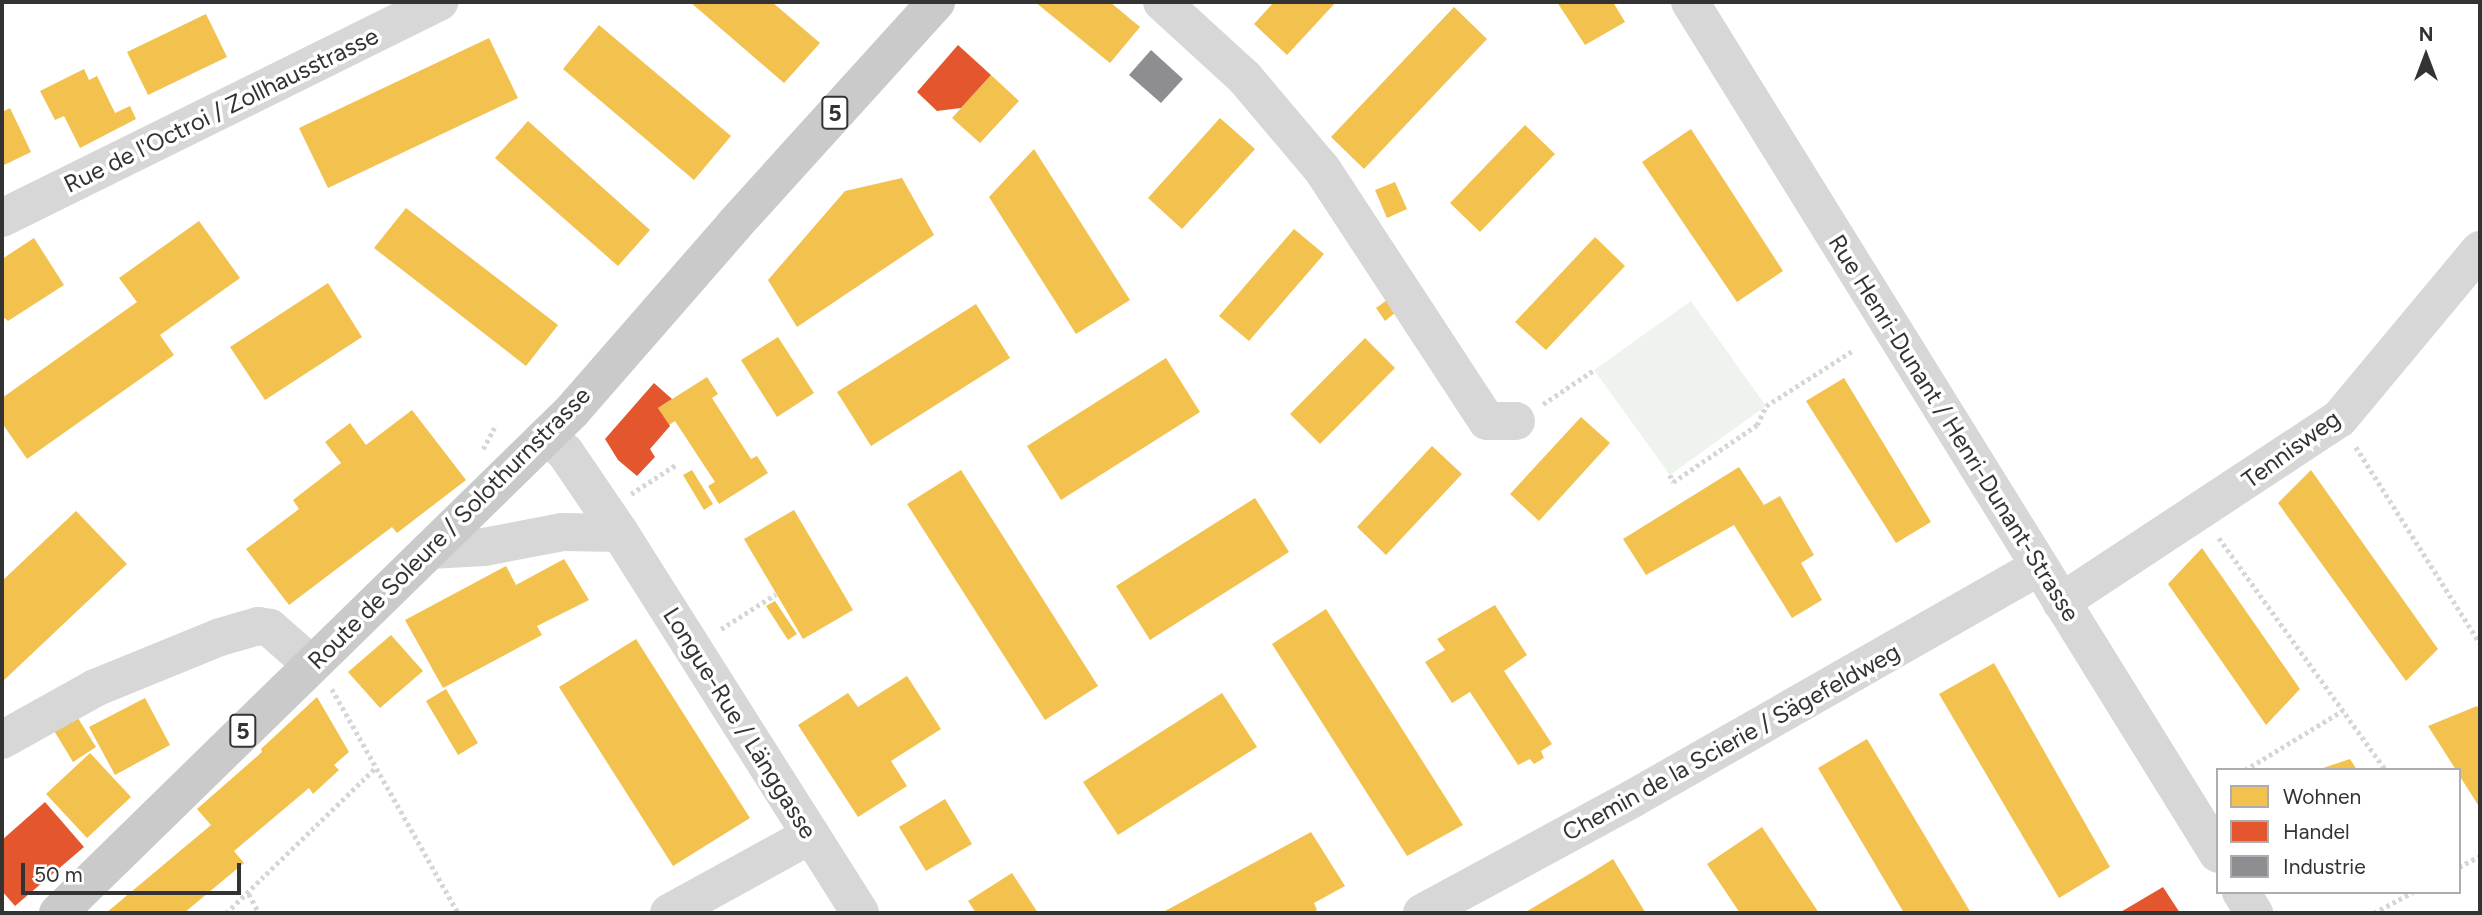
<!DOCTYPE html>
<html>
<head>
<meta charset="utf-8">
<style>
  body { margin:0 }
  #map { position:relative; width:2482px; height:915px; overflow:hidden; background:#fff; font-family:Figtree,sans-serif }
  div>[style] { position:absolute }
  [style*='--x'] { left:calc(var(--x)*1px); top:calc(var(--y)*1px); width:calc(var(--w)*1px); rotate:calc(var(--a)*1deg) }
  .green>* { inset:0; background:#eef4ed }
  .homes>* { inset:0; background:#f2c14e }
  .shops>* { inset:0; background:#e4572e }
  .industry>* { inset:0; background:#8d8d92 }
  .path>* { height:4.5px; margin-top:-2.25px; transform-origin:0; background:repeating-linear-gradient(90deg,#d6d6d6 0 3.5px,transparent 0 7px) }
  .minor>* { height:38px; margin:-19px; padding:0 19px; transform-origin:19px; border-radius:19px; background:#d7d7d7 }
  .major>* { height:38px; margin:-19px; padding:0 19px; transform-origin:19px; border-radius:19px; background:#cacaca }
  span { translate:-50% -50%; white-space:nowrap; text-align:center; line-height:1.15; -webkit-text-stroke:7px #fff; paint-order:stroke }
  .shield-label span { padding:2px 5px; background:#fff; border:2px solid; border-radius:5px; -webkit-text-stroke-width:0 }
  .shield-label { font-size:23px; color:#333; font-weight:700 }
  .street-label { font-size:24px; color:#333 }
  .frame { position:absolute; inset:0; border:4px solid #333; pointer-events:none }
  .legend { position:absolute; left:2216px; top:768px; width:245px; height:126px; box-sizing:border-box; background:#fff; border:2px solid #adadad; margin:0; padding:9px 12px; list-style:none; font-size:21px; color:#333 }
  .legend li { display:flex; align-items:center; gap:14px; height:35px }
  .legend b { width:35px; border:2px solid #adadad }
  .north { position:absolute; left:2391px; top:21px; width:70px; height:70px; -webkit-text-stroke:5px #fff; paint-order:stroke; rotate:0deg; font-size:19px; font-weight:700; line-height:28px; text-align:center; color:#333 }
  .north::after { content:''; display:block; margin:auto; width:24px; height:32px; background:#333; clip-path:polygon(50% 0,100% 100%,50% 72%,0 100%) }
  .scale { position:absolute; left:21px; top:863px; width:220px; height:32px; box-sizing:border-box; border:4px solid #333; border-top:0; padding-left:9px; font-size:21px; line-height:24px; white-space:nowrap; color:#333; -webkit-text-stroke:5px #fff; paint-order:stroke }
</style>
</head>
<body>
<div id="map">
  <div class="green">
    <i style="clip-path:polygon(1691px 301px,1766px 406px,1670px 475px,1594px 370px)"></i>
  </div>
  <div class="homes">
    <i style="clip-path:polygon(690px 2px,772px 2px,820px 43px,784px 83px)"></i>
    <i style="clip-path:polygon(1035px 2px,1110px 2px,1140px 27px,1110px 63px)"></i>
    <i style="clip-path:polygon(1274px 2px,1336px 2px,1287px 55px,1254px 24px)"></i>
    <i style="clip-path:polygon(1557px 2px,1613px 2px,1625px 22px,1585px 45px)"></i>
    <i style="clip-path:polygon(1454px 7px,1487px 39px,1364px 169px,1331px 137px)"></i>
    <i style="clip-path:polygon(206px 14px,227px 57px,148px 95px,127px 52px)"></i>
    <i style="clip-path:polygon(599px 25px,731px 136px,694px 180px,563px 69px)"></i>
    <i style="clip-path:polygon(489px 38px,518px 98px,328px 188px,299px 128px)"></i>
    <i style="clip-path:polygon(84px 69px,89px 80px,97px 76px,115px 113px,130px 106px,136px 119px,80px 148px,64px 116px,55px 120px,40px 91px)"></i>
    <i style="clip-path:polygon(991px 75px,1019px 101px,980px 143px,952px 118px)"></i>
    <i style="clip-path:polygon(10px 108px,31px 152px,2px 166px,2px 112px)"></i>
    <i style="clip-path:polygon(1220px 118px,1255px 149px,1182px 229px,1148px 198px)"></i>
    <i style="clip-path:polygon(528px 121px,650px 230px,618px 266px,495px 158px)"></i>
    <i style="clip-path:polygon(1525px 125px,1555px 154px,1480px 232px,1450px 203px)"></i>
    <i style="clip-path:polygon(1691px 129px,1783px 271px,1737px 302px,1642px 162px)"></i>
    <i style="clip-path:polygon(1034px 149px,1130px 300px,1076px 334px,989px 197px)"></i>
    <i style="clip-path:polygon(902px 178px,934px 235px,797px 327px,768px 280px,845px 191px)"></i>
    <i style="clip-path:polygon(1395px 182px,1407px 209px,1387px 218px,1375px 190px)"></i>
    <i style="clip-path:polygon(406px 208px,558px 325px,526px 366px,374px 248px)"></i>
    <i style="clip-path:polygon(199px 221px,240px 278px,160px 335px,174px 355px,27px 459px,2px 423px,2px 398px,137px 302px,119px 278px)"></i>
    <i style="clip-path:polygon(1294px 229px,1324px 254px,1249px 341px,1219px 316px)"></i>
    <i style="clip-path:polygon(1595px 237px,1625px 266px,1546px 350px,1515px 322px)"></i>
    <i style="clip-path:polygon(34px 238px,64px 285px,8px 321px,2px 316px,2px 259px)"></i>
    <i style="clip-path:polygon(328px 283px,362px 337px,265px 400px,230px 347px)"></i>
    <i style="clip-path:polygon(1387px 300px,1396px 312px,1385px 321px,1376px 308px)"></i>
    <i style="clip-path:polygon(976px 304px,1010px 358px,871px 446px,837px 392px)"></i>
    <i style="clip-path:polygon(778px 337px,814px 393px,777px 417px,741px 360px)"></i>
    <i style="clip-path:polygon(1365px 338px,1395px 368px,1320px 444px,1290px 414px)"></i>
    <i style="clip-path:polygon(1166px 358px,1200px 412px,1061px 500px,1027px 446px)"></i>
    <i style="clip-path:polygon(707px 377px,718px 394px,712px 398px,751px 459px,757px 456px,768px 473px,719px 504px,708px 486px,715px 482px,675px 421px,669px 425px,658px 408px)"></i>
    <i style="clip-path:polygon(1844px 378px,1931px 522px,1896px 543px,1806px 401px)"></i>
    <i style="clip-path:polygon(412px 410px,466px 480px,397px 533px,392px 527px,289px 605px,246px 549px,299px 509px,293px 500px,341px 463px,325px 442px,350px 423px,366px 445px)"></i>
    <i style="clip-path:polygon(1581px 417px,1610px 443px,1539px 521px,1510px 494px)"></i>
    <i style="clip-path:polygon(1432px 446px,1462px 474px,1386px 555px,1357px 527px)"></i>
    <i style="clip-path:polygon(1739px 467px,1764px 505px,1780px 496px,1814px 555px,1801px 563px,1822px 600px,1792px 618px,1734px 525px,1646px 575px,1623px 539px)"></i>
    <i style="clip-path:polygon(692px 470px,713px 504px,704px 510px,683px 475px)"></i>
    <i style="clip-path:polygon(961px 470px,1098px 686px,1045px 720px,907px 504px)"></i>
    <i style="clip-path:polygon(2311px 470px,2438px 649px,2406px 681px,2278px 503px)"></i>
    <i style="clip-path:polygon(1255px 498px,1289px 552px,1150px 640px,1116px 586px)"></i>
    <i style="clip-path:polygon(794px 510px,853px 610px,803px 639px,744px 539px)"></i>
    <i style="clip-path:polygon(76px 511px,127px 564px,2px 682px,2px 581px)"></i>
    <i style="clip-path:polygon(2202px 548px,2300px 689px,2266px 725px,2168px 584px)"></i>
    <i style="clip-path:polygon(564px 559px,589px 600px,537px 626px,542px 635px,443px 688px,405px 620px,506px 566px,516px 585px)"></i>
    <i style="clip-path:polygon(775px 601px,797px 634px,788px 640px,766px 606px)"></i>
    <i style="clip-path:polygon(1495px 605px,1527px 655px,1504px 671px,1552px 744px,1541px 751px,1544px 758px,1534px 764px,1530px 759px,1518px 765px,1470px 692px,1452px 703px,1425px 662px,1445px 650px,1437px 639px)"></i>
    <i style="clip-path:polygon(1326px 609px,1463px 825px,1407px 856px,1272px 644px)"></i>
    <i style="clip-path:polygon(391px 635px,423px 671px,380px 708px,348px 672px)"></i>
    <i style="clip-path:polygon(636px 639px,750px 818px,673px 866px,559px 687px)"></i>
    <i style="clip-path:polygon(1994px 663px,2110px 867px,2059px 898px,1939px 694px)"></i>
    <i style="clip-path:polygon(907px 676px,941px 729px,891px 761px,907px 786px,858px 817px,798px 725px,848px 693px,858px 707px)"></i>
    <i style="clip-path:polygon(446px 689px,478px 743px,458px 755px,426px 701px)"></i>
    <i style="clip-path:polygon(1222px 693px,1257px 747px,1118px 835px,1083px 782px)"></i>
    <i style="clip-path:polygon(317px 697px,349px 752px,334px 765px,339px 770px,313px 794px,309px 788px,234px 851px,244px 863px,184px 913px,106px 913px,211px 825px,197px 809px,262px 752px,261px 749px)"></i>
    <i style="clip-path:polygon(145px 698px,170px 745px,115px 775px,89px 727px)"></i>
    <i style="clip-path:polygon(2477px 706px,2480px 711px,2480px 808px,2459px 775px,2459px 770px,2456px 770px,2428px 726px)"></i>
    <i style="clip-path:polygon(76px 715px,96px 747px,73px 762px,53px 729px)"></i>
    <i style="clip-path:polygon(1867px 739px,1971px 913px,1904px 913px,1818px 768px)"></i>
    <i style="clip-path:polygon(90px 753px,131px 797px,87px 838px,46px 794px)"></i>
    <i style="clip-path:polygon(2350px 759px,2357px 770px,2320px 770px,2320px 769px)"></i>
    <i style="clip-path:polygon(945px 799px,972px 844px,926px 871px,899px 827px)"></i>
    <i style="clip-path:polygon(1762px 827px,1819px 913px,1740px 913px,1707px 864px)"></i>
    <i style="clip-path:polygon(1311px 832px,1345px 886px,1314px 903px,1317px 910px,1311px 913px,1165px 911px)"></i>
    <i style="clip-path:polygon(1613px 859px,1645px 912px,1524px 913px,1591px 873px)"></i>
    <i style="clip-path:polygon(1012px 873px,1038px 913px,976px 913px,968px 901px)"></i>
  </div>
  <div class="shops">
    <i style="clip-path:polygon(958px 45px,991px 75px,961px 108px,937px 111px,917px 92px)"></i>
    <i style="clip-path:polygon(654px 383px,672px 399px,658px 408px,670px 426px,650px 449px,655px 457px,637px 476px,618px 460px,605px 439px)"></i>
    <i style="clip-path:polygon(45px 802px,84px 847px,15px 906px,2px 891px,2px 840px)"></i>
    <i style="clip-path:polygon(2163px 887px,2180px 913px,2119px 913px)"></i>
  </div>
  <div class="industry">
    <i style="clip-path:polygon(1151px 50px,1183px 79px,1161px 103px,1129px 75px)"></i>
  </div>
  <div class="path">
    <i style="--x:1543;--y:404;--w:61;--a:-33.7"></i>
    <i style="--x:2356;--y:447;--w:232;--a:57.7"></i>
    <i style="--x:483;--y:449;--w:24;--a:-62"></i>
    <i style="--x:1670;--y:475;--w:8;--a:67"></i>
    <i style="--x:1673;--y:482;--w:102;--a:-34.2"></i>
    <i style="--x:1757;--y:425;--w:21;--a:-65"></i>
    <i style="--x:1766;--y:406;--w:102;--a:-32.6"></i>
    <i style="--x:631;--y:494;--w:55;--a:-33.1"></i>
    <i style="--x:2219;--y:538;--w:286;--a:54.3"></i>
    <i style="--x:721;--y:629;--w:65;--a:-32.5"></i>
    <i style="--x:332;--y:689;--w:257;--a:60.6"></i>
    <i style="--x:2245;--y:770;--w:114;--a:-31.3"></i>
    <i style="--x:2459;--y:867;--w:24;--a:-28"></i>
    <i style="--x:249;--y:894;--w:21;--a:62"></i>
    <i style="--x:226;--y:913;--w:209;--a:-44.2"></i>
    <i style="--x:2374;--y:913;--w:44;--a:-28.3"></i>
  </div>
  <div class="minor">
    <i style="--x:1162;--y:2;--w:113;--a:42.5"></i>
    <i style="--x:1245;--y:78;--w:119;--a:49.8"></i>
    <i style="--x:1322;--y:169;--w:301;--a:56.8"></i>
    <i style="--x:1487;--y:421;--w:29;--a:0"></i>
    <i style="--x:1690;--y:2;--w:1002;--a:58.21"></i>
    <i style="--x:2;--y:218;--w:488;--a:-26.3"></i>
    <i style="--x:547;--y:436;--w:24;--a:42"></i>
    <i style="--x:565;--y:452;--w:98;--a:55.8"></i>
    <i style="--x:620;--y:533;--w:449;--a:57.7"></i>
    <i style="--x:430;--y:550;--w:54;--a:-3.2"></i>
    <i style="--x:484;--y:547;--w:80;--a:-10.8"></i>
    <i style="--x:563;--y:532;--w:57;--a:1"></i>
    <i style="--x:2061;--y:602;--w:333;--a:-33.4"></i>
    <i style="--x:2339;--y:419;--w:220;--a:-50.2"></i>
    <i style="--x:2;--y:740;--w:107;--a:-29.2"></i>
    <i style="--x:95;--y:688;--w:135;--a:-22.2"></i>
    <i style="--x:220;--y:637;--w:40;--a:-16"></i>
    <i style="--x:258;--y:626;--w:12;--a:9"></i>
    <i style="--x:270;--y:628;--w:55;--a:41.3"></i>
    <i style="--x:2241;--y:892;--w:25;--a:58"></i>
    <i style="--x:669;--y:913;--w:162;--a:-28.8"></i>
    <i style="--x:1422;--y:913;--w:239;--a:-28.5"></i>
    <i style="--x:1632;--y:799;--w:468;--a:-29.7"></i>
  </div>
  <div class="major">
    <i style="--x:58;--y:913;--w:718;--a:-44.32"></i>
    <i style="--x:572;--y:411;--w:247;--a:-48.9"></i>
    <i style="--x:734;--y:225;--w:301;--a:-47.8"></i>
  </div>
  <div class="shield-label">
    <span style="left:835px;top:113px">5</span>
    <span style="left:243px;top:731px">5</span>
  </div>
  <div class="street-label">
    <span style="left:221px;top:110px;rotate:-26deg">Rue de l'Octroi / Zollhausstrasse</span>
    <span style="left:1954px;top:428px;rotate:58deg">Rue Henri-Dunant / Henri-Dunant-Strasse</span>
    <span style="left:2291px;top:449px;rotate:-36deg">Tennisweg</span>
    <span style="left:449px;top:528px;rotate:-45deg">Route de Soleure / Solothurnstrasse</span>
    <span style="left:740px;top:723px;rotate:58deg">Longue-Rue / Länggasse</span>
    <span style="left:1731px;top:742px;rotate:-29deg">Chemin de la Scierie / Sägefeldweg</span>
  </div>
  <div class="frame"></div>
  <ul class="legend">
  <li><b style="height:19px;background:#f2c14e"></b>Wohnen</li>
  <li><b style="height:19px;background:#e4572e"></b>Handel</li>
  <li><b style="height:19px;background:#8d8d92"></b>Industrie</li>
  </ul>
  <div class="north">N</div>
  <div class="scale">50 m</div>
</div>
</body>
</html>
